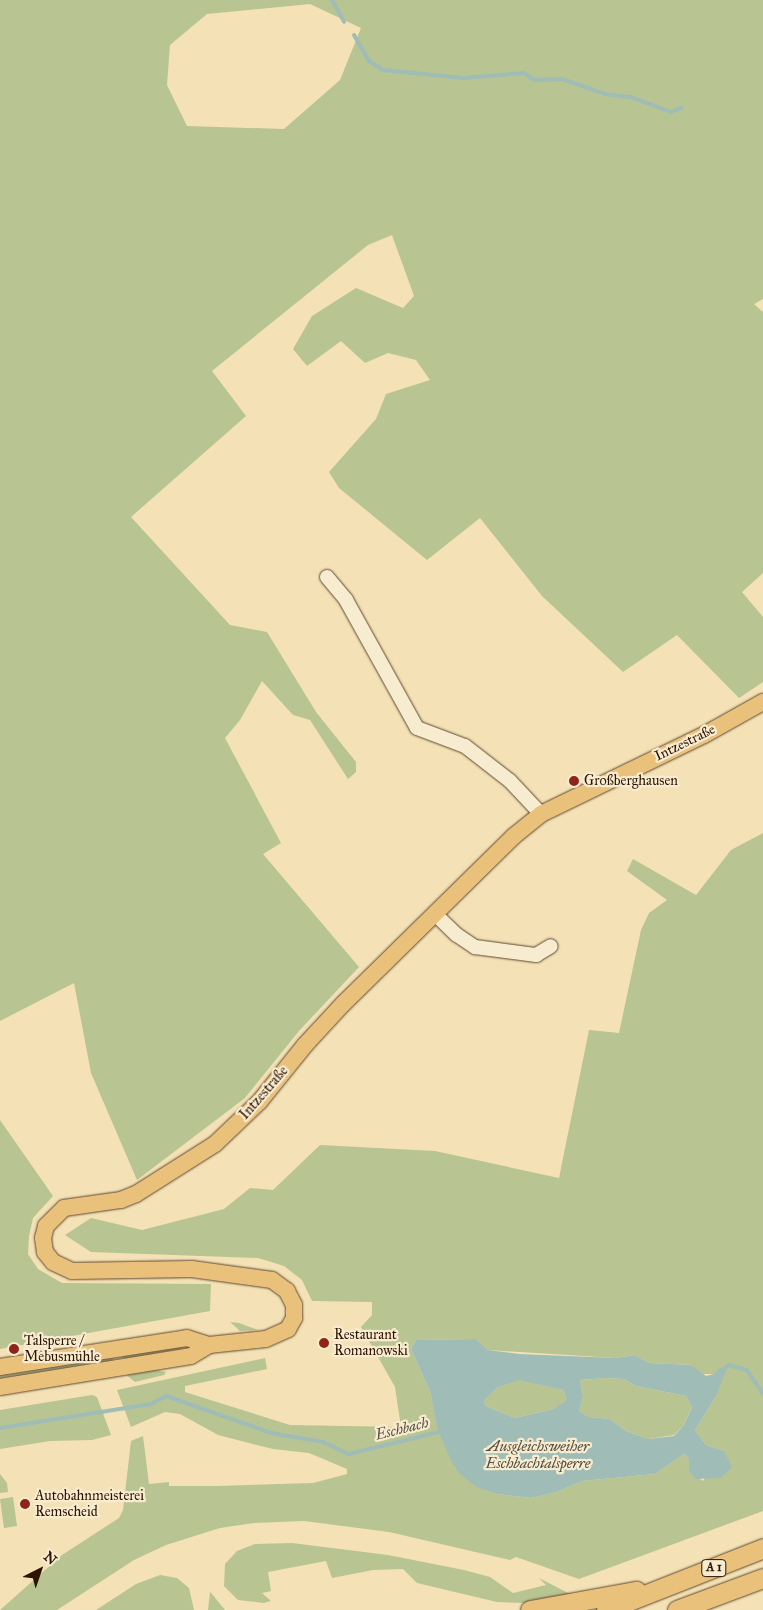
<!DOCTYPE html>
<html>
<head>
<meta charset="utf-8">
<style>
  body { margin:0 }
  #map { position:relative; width:763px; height:1610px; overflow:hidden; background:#f4e2b6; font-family:"IM FELL Great Primer",serif }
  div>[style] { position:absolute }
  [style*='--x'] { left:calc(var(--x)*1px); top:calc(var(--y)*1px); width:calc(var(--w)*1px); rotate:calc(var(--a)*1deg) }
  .green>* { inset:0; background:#b8c491 }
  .water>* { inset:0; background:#9fbcb7 }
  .stream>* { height:4px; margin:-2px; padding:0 2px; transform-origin:2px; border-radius:2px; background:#9fbcb7 }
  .roads { filter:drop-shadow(0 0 1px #5f472f) drop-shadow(0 0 1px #5f472f) }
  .minor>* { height:14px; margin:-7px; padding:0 7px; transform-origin:7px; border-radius:7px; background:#f8ecd0 }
  .major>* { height:16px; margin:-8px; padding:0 8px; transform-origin:8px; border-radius:8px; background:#eac17b }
  .highway>* { height:19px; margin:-9.5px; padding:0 9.5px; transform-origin:9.5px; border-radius:9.5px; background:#eac17b }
  .dots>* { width:14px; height:14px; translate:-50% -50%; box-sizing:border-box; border:2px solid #f8ecd0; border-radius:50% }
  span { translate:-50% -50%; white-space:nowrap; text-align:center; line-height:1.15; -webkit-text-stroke:4.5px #f8ecd0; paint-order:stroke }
  .shield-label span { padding:1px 4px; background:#f8ecd0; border:1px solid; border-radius:4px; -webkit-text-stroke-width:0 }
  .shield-label { font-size:12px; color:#2d1302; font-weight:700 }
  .street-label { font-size:14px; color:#2d1302 }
  .poi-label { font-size:14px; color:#2d1302 }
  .left { translate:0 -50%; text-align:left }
  .water-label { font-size:15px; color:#554e41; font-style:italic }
  .north { position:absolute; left:15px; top:1545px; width:50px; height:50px; -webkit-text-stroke:4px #f8ecd0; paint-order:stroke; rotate:41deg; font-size:14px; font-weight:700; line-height:20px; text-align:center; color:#2d1302 }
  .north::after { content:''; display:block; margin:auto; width:18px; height:22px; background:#2d1302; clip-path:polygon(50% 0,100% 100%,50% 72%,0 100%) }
</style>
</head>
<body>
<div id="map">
  <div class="green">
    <i style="clip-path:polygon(evenodd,0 0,763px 0,763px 299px,754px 304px,763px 312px,763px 573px,742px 592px,763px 617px,763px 682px,739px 698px,677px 635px,623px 672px,542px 596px,480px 518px,427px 560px,339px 488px,329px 472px,376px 419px,386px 394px,430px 380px,416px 360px,388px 353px,365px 363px,341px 341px,307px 366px,293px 349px,312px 316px,356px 288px,403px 308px,414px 296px,392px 235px,368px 245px,212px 371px,246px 416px,131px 517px,230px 625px,267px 632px,316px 712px,356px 762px,356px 772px,348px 779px,310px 720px,293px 715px,262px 681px,240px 720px,225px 738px,281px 843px,263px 854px,359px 967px,299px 1031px,245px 1098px,137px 1180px,91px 1073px,74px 983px,0 1021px,0 0,310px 4px,361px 28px,340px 80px,284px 129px,187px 126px,167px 85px,170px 45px,207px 14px,310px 4px)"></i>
    <i style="clip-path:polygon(evenodd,763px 833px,763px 1511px,579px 1579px,516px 1557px,510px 1560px,389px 1532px,304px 1521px,254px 1523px,220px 1528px,166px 1545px,134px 1560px,57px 1610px,0 1610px,62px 1555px,119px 1518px,123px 1510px,131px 1441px,143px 1436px,149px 1484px,169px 1482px,169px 1486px,217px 1486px,313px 1483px,347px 1474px,347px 1469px,309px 1453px,273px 1449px,218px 1435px,180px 1414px,165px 1412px,131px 1427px,117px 1390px,265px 1358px,267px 1369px,185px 1386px,185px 1392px,290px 1425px,401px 1427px,395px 1387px,361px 1327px,372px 1315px,372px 1302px,312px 1301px,302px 1280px,284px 1266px,258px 1258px,91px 1252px,65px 1235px,91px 1218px,142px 1230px,224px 1209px,250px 1188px,273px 1190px,320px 1145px,435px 1151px,559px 1178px,589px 1030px,619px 1033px,641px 930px,649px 913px,667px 900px,627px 871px,633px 859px,696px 895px,731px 850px,763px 833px,476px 1339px,488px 1350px,615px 1358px,635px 1355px,649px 1363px,691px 1365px,700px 1374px,714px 1374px,715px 1398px,695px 1430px,706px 1445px,724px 1451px,703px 1481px,689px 1471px,689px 1459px,684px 1454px,655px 1474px,582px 1481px,557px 1492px,531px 1498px,498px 1494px,436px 1419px,430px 1391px,411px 1349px,416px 1340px,476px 1339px)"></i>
    <i style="clip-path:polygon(0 1120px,53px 1196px,33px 1218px,29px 1236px,28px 1254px,38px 1269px,62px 1283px,211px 1284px,210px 1311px,0 1349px)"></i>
    <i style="clip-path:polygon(230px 1322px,239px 1323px,258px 1330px,240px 1331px)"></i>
    <i style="clip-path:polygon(182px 1348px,123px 1360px,122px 1354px,182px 1347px)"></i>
    <i style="clip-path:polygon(112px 1356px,113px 1361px,0 1380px,0 1375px)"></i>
    <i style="clip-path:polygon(151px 1369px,166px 1372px,164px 1375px,135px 1382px,124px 1373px)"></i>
    <i style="clip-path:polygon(606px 1378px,624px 1379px,636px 1386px,686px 1396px,692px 1406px,684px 1425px,674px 1435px,648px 1439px,626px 1431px,610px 1419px,589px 1417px,579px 1411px,583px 1397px,580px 1380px)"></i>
    <i style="clip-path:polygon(519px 1379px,564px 1390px,566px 1402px,553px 1409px,515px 1418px,486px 1406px,484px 1401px,498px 1387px)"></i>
    <i style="clip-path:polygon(92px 1395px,97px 1397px,111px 1435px,92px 1440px,50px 1441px,0 1449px,0 1410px)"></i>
    <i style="clip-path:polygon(0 1474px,7px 1483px,8px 1492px,0 1493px)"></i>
    <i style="clip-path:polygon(13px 1497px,17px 1526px,4px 1528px,0 1499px)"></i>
    <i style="clip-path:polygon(292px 1543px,388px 1555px,464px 1570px,490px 1577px,513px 1593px,546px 1585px,539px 1578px,572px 1595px,524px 1603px,497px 1602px,417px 1583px,403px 1569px,373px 1570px,332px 1578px,326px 1561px,268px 1572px,271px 1591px,262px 1593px,271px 1601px,264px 1603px,238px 1600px,224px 1586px,225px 1564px,237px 1551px,255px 1544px)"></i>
    <i style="clip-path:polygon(160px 1575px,177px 1578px,189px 1588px,194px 1610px,96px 1610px,136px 1584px)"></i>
    <i style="clip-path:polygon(210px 1592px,212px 1594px,225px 1610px,208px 1610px)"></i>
  </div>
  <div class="water">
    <i style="clip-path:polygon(evenodd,476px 1339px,488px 1350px,519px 1354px,615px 1358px,635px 1355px,649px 1363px,691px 1365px,706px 1376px,714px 1374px,721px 1367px,726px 1371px,715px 1398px,695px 1430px,706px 1445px,724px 1451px,732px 1467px,721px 1478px,696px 1479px,689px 1471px,689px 1459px,684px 1454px,655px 1474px,582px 1481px,557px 1492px,531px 1498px,498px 1494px,477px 1487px,459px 1473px,452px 1462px,438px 1431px,430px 1391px,411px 1349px,416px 1340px,476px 1339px,606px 1378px,624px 1379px,636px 1386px,686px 1396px,692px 1407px,684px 1425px,674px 1436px,648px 1439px,626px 1431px,610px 1419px,589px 1417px,579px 1411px,583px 1397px,580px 1380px,606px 1378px,476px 1339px,519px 1380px,564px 1390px,566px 1401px,553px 1409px,515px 1418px,486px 1406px,484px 1401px,498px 1387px,519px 1380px)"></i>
  </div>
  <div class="stream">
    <i style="--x:332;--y:0;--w:25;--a:61"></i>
    <i style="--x:354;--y:35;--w:30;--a:60"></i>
    <i style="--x:369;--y:61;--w:17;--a:33"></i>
    <i style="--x:383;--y:70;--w:80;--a:5.7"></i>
    <i style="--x:463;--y:78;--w:61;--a:-4.7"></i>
    <i style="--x:524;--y:73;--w:12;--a:35"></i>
    <i style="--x:534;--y:80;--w:28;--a:-2"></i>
    <i style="--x:562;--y:79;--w:46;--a:19.2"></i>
    <i style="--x:605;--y:94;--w:26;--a:7"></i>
    <i style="--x:631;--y:97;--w:43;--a:20.6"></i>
    <i style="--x:671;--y:112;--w:11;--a:-22"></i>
    <i style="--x:722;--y:1371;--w:9;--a:-41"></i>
    <i style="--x:729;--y:1365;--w:19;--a:16"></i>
    <i style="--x:747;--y:1370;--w:29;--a:56"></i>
    <i style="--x:0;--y:1428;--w:153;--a:-9"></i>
    <i style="--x:151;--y:1404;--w:17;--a:-28"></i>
    <i style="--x:166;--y:1396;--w:111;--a:19.4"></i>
    <i style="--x:271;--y:1433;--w:53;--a:9.8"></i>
    <i style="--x:323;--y:1442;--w:29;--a:25"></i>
    <i style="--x:349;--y:1454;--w:97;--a:-13.7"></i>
  </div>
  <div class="roads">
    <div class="minor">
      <i style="--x:327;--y:577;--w:30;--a:50"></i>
      <i style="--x:346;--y:600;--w:146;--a:61"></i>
      <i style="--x:417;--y:728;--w:51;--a:20.6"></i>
      <i style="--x:465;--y:746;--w:57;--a:37.9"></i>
      <i style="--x:510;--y:781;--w:45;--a:46.8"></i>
      <i style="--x:435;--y:914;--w:30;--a:44"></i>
      <i style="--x:457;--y:935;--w:22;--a:34"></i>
      <i style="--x:475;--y:947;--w:62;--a:7.5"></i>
      <i style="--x:536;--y:955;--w:17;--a:-31"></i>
    </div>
    <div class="major">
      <i style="--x:0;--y:1367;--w:189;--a:-8.8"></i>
      <i style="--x:187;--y:1338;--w:23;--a:18"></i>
      <i style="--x:0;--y:1387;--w:193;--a:-9.2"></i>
      <i style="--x:191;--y:1356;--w:21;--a:-31"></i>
      <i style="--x:209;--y:1345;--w:57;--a:-6"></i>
      <i style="--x:266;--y:1339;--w:24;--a:-24"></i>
      <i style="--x:288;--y:1329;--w:13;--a:-61"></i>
      <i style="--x:294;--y:1318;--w:13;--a:-90"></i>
      <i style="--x:294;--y:1305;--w:16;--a:-117"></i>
      <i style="--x:287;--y:1291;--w:19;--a:-144"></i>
      <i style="--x:272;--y:1280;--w:81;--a:-172.2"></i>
      <i style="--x:192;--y:1269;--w:120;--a:179"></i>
      <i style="--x:72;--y:1271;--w:21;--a:-155"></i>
      <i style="--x:53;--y:1262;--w:13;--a:-129"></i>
      <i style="--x:45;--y:1252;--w:14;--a:-98"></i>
      <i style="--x:43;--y:1238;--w:12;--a:-76"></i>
      <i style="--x:46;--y:1226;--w:25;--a:-45"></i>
      <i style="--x:64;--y:1208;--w:58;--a:-8"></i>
      <i style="--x:121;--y:1200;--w:16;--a:-22"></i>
      <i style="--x:136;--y:1194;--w:93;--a:-32.3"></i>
      <i style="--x:215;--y:1144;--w:62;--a:-43.7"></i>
      <i style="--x:260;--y:1101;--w:72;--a:-51.2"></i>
      <i style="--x:305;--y:1045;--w:56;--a:-47.2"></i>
      <i style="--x:343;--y:1004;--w:240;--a:-44.5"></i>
      <i style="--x:514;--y:836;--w:35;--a:-39"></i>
      <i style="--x:541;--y:814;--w:181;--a:-25.9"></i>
      <i style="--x:704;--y:735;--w:68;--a:-29.2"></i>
    </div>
    <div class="highway">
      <i style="--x:530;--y:1610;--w:108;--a:-10.2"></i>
      <i style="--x:606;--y:1610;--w:169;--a:-21.5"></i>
      <i style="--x:677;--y:1610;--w:92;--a:-20.4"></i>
    </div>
  </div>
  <div class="dots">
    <i style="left:574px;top:781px;background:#8f2418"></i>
    <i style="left:324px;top:1343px;background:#8f2418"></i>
    <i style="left:14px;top:1349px;background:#8f2418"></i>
    <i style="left:25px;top:1504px;background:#8f2418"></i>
  </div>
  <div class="shield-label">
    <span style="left:714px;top:1568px">A 1</span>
  </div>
  <div class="street-label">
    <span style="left:685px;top:743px;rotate:-26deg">Intzestraße</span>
    <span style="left:264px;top:1093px;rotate:-49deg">Intzestraße</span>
  </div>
  <div class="poi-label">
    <span class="left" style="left:584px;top:781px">Großberghausen</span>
    <span class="left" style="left:334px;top:1343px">Restaurant<br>Romanowski</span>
    <span class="left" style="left:24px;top:1349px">Talsperre /<br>Mebusmühle</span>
    <span class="left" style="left:35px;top:1504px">Autobahnmeisterei<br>Remscheid</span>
  </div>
  <div class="water-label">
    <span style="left:402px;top:1429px;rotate:-14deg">Eschbach</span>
    <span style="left:538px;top:1455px">Ausgleichsweiher<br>Eschbachtalsperre</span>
  </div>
  <div class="north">N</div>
</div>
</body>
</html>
